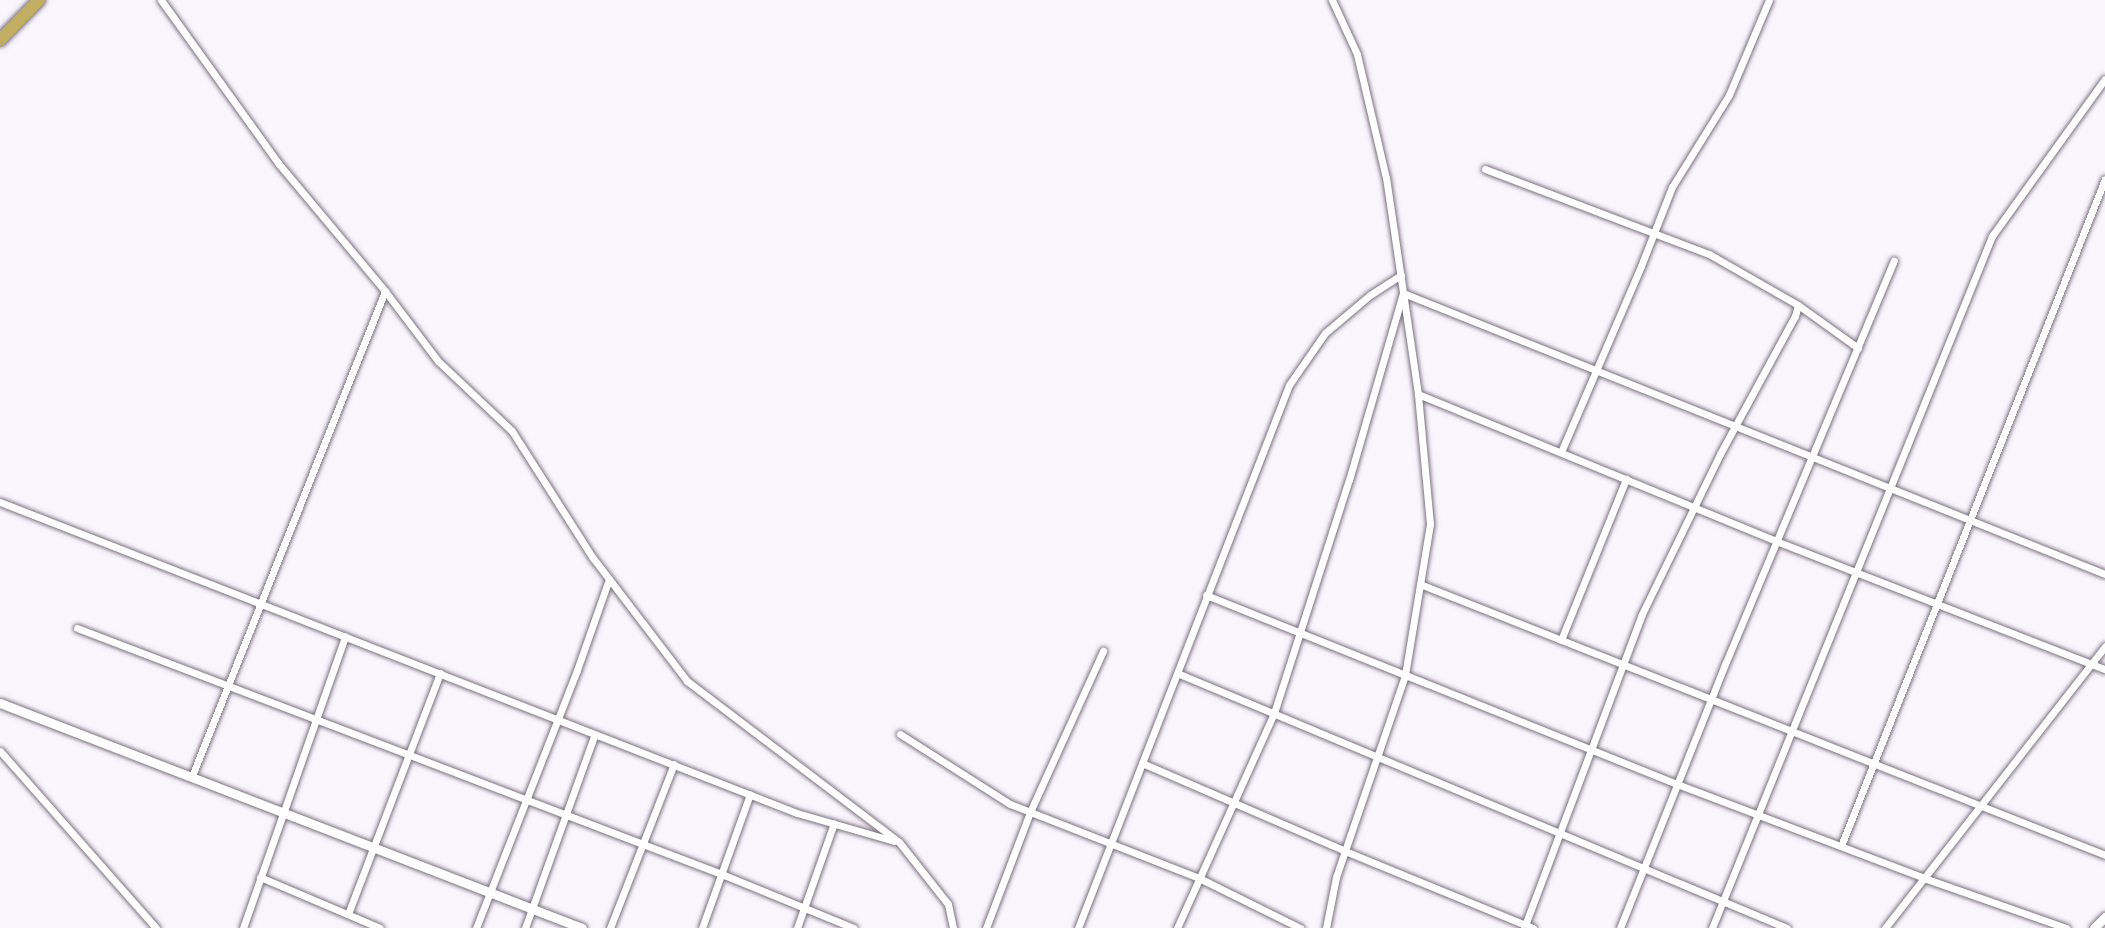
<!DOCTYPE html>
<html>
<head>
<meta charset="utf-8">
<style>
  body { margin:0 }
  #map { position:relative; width:2105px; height:928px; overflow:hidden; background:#faf6fd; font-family:Poppins,sans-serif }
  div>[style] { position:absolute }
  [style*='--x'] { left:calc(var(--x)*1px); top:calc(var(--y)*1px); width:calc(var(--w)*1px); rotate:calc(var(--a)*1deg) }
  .roads { filter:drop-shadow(0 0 2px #7a7180) drop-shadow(0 0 2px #7a7180) }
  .minor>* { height:7px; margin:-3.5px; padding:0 3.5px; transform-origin:3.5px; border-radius:3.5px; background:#fff }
  .tertiary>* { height:9px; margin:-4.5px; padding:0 4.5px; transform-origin:4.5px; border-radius:4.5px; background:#fff }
  .trunk>* { height:12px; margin:-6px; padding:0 6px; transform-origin:6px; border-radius:6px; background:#c2ae62 }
  span { translate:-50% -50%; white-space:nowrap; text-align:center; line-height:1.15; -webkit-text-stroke:4.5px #fff; paint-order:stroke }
</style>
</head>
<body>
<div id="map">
  <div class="roads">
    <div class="minor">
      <i style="--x:161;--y:0;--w:201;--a:54.3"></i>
      <i style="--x:278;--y:163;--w:167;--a:50.1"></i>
      <i style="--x:385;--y:291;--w:88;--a:52.9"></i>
      <i style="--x:438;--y:361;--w:102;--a:43.4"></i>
      <i style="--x:512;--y:431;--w:151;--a:57.5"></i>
      <i style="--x:593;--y:558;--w:155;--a:52.6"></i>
      <i style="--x:687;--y:681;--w:266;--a:37.2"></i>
      <i style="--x:899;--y:842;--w:79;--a:51.7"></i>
      <i style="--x:948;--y:904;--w:25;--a:78"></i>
      <i style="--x:1485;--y:169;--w:240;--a:20.8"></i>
      <i style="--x:1709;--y:254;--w:103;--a:29.8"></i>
      <i style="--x:1798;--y:305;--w:74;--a:35.6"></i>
      <i style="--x:1418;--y:394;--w:387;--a:22.3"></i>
      <i style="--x:1776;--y:541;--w:353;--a:21.3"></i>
      <i style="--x:1561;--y:452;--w:202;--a:-66.7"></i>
      <i style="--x:1641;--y:266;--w:85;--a:-68.6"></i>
      <i style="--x:1672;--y:187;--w:108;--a:-58.2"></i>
      <i style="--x:1729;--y:95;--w:103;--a:-67.2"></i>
      <i style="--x:0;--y:502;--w:856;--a:21.32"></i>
      <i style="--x:797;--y:813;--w:101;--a:16.1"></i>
      <i style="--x:1420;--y:584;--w:737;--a:21.58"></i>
      <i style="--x:1206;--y:595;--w:508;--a:21.86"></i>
      <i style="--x:1677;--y:784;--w:264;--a:20.8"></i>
      <i style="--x:1924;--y:878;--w:151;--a:19.4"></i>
      <i style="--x:77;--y:628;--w:693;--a:20.89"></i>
      <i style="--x:724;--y:875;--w:140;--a:22.2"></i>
      <i style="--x:1561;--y:640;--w:174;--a:-68"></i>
      <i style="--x:1177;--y:673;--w:661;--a:22.69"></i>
      <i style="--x:900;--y:734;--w:130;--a:32.5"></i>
      <i style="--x:1010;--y:804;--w:203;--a:21.4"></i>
      <i style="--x:1199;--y:878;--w:113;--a:26.3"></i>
      <i style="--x:0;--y:751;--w:236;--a:48.6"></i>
      <i style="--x:1142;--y:763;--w:221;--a:23.4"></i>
      <i style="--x:1345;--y:851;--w:203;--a:22.3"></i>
      <i style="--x:192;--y:776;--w:522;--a:-68.3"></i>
      <i style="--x:1841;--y:846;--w:717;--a:-68.41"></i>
      <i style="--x:260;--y:877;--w:130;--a:23"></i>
      <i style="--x:348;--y:914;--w:258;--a:-69.1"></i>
      <i style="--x:243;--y:928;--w:309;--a:-70.7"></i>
      <i style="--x:476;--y:928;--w:277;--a:-68.6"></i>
      <i style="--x:577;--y:670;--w:96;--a:-70.6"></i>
      <i style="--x:525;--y:928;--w:206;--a:-70.2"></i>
      <i style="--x:610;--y:928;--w:176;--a:-68.7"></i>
      <i style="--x:702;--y:928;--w:142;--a:-70.3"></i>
      <i style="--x:797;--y:928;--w:111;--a:-70.6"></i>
      <i style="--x:986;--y:928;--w:124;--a:-69.2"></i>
      <i style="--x:1030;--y:812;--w:177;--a:-65.6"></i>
      <i style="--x:1078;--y:928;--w:583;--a:-68.76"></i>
      <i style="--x:1289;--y:385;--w:63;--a:-55.3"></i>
      <i style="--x:1325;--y:333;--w:59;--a:-40.2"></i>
      <i style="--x:1370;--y:295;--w:37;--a:-33"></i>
      <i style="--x:1177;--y:928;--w:236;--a:-65.7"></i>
      <i style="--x:1274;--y:713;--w:245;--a:-72.2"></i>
      <i style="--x:1349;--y:480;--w:195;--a:-73.9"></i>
      <i style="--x:1403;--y:293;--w:756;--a:21.82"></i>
      <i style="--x:1326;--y:928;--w:52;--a:-78.9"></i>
      <i style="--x:1336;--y:877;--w:213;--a:-71.1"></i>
      <i style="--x:1405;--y:675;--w:153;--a:-80.6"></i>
      <i style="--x:1430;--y:524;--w:131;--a:-95.3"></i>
      <i style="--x:1418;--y:394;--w:218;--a:-98.4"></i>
      <i style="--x:1386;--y:178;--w:127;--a:-103.2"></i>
      <i style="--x:1357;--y:54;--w:60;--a:-114.8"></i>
      <i style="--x:1524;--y:928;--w:333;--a:-69.4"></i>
      <i style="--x:1641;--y:616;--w:180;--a:-64"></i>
      <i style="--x:1720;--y:454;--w:157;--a:-61.5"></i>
      <i style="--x:1795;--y:316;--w:11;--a:-75"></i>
      <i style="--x:1620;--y:928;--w:286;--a:-68.3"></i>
      <i style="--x:1726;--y:662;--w:435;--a:-67.3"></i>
      <i style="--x:1712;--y:928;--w:747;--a:-67.97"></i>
      <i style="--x:1992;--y:236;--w:193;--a:-54.3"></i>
      <i style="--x:1885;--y:928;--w:358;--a:-52"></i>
    </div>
    <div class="tertiary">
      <i style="--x:0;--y:703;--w:624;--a:21.14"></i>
      <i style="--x:2094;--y:928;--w:16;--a:-45"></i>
    </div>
    <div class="trunk">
      <i style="--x:0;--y:40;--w:56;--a:-45.7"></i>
    </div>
  </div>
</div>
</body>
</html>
